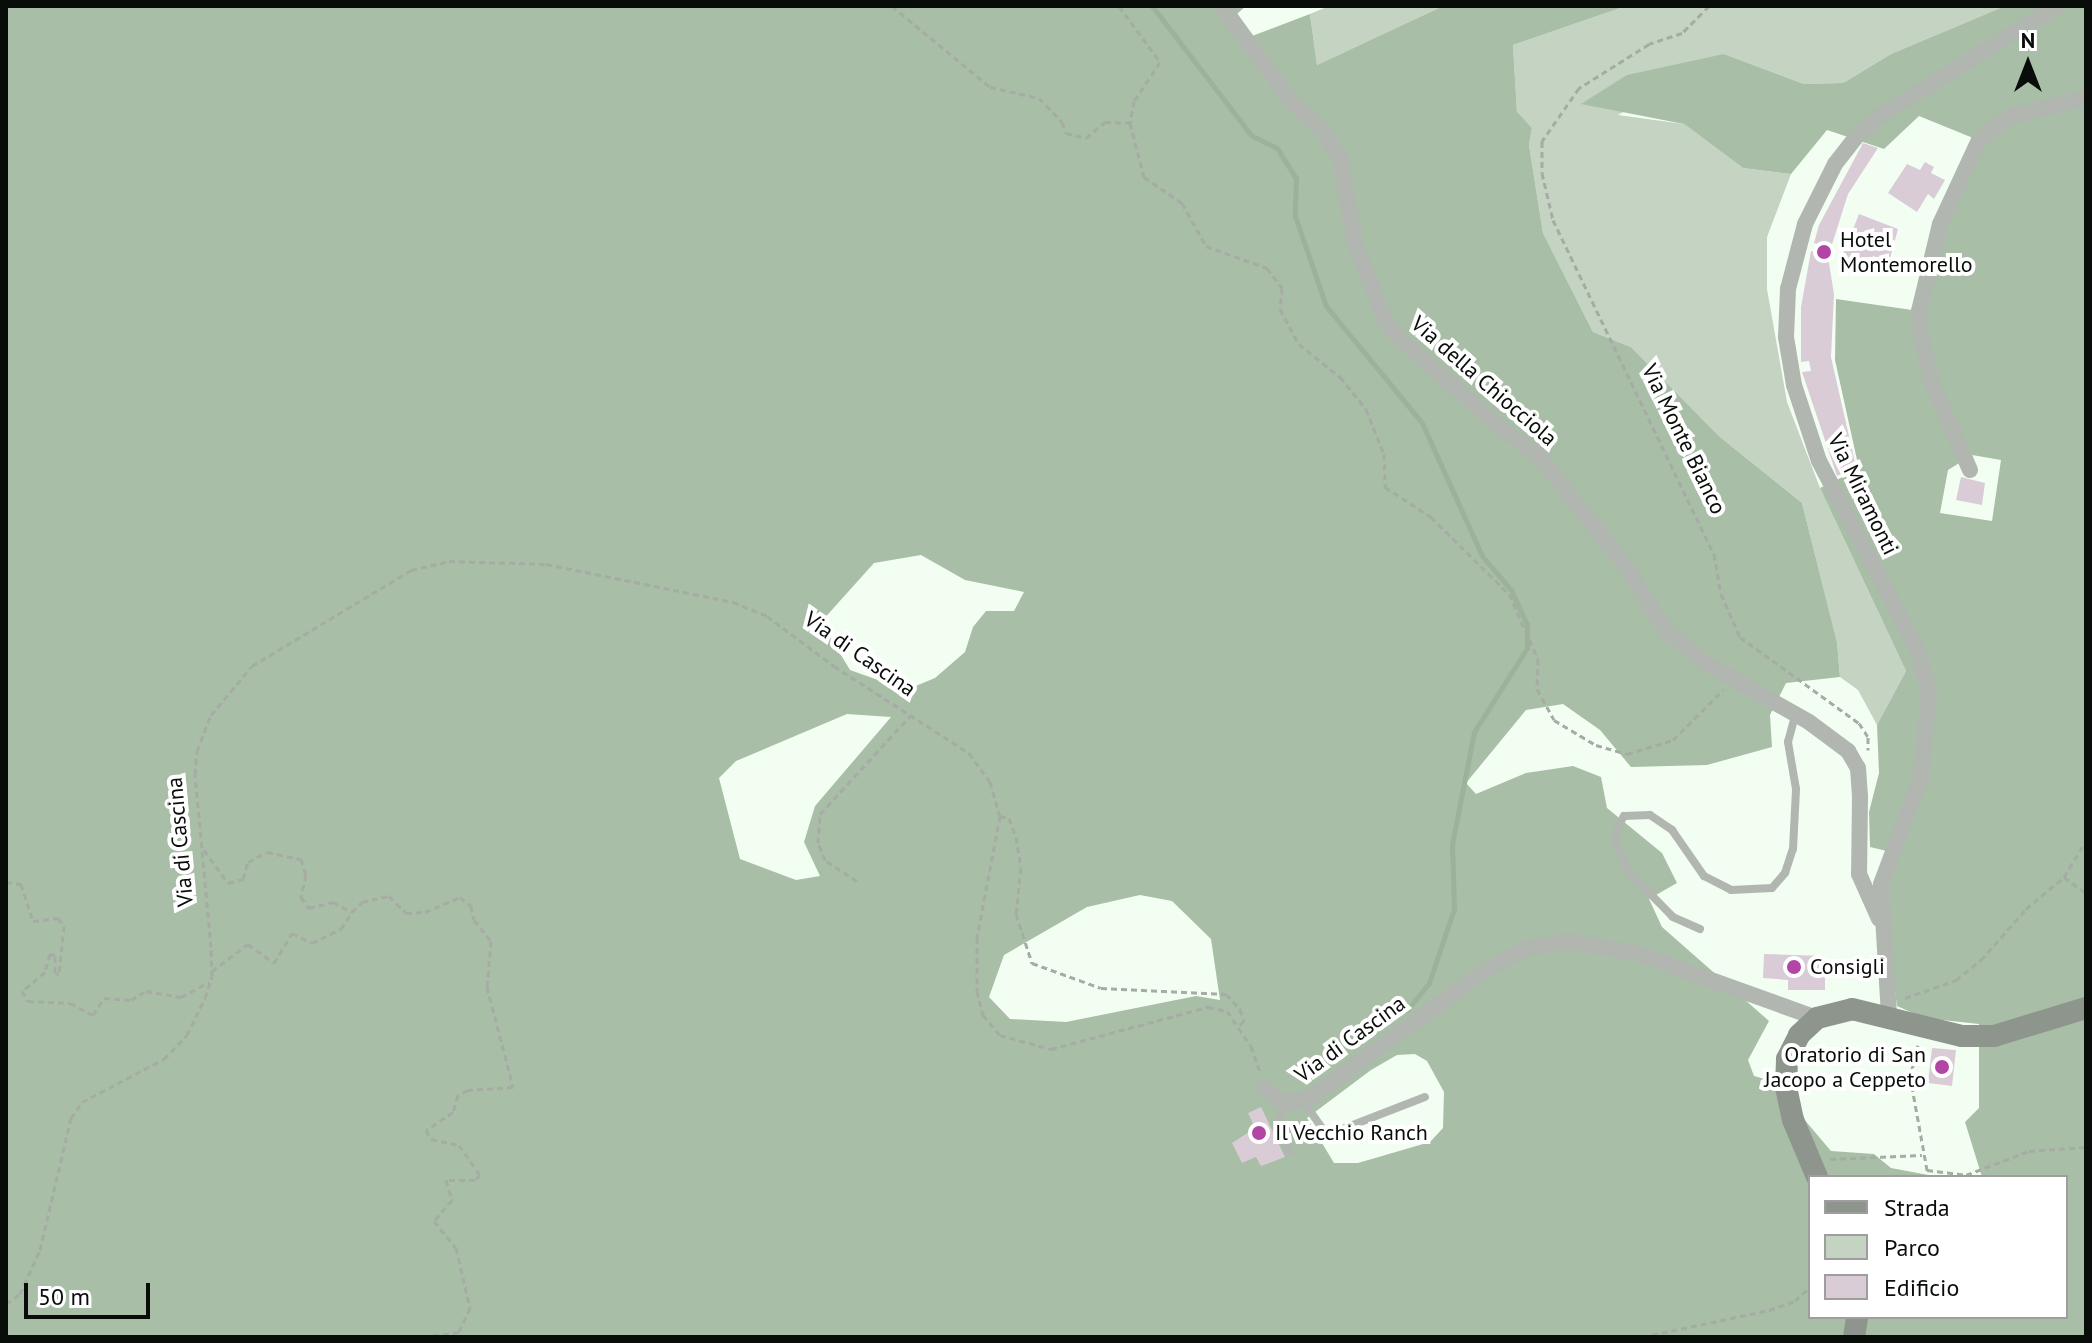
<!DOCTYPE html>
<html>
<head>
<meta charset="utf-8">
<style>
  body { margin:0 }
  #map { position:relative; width:2092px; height:1343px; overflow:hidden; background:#f3fef2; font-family:"PT Sans",sans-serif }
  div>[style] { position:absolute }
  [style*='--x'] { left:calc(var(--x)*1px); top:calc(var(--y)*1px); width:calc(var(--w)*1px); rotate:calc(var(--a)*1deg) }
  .green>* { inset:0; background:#c4d3c2 }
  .forest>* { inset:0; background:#a8bea6 }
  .stream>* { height:5px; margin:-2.5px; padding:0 2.5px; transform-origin:2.5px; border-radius:2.5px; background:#9db29a }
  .building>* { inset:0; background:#d9ccd6 }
  .path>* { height:3px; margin-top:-1.5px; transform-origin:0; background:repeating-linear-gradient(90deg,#a4aca3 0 6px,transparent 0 10px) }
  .lane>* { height:8px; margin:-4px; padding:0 4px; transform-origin:4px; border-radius:4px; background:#b1b6b1 }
  .street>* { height:16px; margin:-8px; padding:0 8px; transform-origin:8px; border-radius:8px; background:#b1b6b1 }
  .secondary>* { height:22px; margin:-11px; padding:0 11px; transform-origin:11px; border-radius:11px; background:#8e958d }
  .dots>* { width:22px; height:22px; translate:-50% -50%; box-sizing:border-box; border:4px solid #fff; border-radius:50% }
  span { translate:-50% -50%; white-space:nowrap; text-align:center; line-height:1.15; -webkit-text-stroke:8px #fff; paint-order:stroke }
  .poi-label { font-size:22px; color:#090d09 }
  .left { translate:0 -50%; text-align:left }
  .right { translate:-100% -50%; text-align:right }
  .street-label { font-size:22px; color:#090d09 }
  .frame { position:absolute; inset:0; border:8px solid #090d09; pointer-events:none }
  .legend { position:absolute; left:1808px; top:1175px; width:260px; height:144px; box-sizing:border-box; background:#fff; border:2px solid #9d9e9d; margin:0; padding:10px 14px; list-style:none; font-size:24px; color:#090d09 }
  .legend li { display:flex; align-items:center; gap:16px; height:40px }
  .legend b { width:40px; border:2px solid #9d9e9d }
  .north { position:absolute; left:1988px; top:24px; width:80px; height:80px; -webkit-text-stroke:6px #fff; paint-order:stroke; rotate:0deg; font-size:22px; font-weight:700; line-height:32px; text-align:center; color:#090d09 }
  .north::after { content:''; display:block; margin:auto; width:28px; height:36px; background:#090d09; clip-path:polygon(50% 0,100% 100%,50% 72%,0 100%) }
  .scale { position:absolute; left:24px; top:1283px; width:126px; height:36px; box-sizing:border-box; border:4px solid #090d09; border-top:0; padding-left:10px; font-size:24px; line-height:28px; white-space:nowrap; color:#090d09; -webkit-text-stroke:6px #fff; paint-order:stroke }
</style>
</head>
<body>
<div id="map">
  <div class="green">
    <i style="clip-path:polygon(1329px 6px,1443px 6px,1317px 65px,1310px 14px)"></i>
    <i style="clip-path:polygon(1626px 6px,2005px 6px,1891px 54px,1843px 83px,1804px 84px,1724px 54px,1618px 115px,1684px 124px,1743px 168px,1791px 174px,1767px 237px,1767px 289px,1787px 402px,1820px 488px,1906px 671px,1877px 725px,1858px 690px,1840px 677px,1837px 642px,1802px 503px,1720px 437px,1631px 347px,1593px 332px,1543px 233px,1529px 145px,1532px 128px,1517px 113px,1513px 45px)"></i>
  </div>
  <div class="forest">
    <i style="clip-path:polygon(evenodd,6px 6px,1246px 6px,1230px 20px,1244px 39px,1310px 14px,1317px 65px,1443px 6px,1626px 6px,1513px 45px,1517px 112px,1532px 128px,1529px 145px,1543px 233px,1593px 332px,1631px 347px,1720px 437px,1802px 503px,1837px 642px,1840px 677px,1786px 683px,1770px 715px,1772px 747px,1707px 765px,1631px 767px,1600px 730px,1563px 704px,1526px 710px,1466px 783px,1476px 794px,1526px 773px,1573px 766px,1601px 777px,1607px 808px,1662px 853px,1677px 883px,1649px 899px,1662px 927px,1769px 1021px,1748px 1060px,1754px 1076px,1797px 1088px,1803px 1118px,1831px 1151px,1874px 1154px,1891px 1168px,1939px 1177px,1810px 1177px,1810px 1317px,2066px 1317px,2066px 1177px,1982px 1177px,1965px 1122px,1979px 1108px,1979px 1024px,1924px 1018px,1897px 1006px,1884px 906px,1895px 853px,1870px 847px,1869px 812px,1879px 773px,1877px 725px,1906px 671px,1820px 488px,1859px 469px,1835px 360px,1836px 299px,1919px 311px,1940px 224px,1978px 140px,1919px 116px,1884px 149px,1827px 130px,1791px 174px,1743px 168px,1684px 124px,1581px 104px,1627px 75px,1724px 54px,1804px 84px,1843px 83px,1891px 54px,2005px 6px,2086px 6px,2086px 1337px,6px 1337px,6px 6px,1972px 455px,2001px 460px,1992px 521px,1940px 513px,1948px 470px,1972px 455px,6px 6px,921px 555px,965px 580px,1024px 592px,1014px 611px,986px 611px,973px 627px,965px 652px,935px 678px,906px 690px,850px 670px,821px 622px,874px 563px,921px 555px,6px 6px,847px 714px,891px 717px,815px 806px,804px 842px,820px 876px,796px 880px,740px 859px,719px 778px,736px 761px,847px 714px,6px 6px,1140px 895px,1172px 901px,1211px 939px,1220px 1000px,1196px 996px,1066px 1022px,1010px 1019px,989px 997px,1004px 955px,1087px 907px,1140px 895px,6px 6px,1415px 1054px,1427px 1061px,1444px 1092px,1443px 1128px,1430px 1142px,1358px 1163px,1334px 1163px,1307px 1118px,1371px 1070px,1397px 1055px,1415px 1054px)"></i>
  </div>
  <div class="stream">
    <i style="--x:1152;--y:6;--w:163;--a:52.5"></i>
    <i style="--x:1251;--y:135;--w:29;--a:27"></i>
    <i style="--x:1277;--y:148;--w:36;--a:58"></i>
    <i style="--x:1296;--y:178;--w:38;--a:92"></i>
    <i style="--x:1295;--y:216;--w:95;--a:71"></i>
    <i style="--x:1326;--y:306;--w:151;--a:50.6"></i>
    <i style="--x:1422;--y:423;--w:146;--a:65.7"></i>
    <i style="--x:1482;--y:556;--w:45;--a:49.5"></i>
    <i style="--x:1511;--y:590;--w:38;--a:65"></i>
    <i style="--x:1527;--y:624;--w:24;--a:90"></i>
    <i style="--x:1527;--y:648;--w:99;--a:122.2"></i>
    <i style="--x:1474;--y:732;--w:114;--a:101.1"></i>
    <i style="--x:1452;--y:844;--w:65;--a:88.2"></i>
    <i style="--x:1454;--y:909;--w:78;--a:108.7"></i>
    <i style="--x:1429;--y:983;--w:35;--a:129"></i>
  </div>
  <div class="building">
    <i style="clip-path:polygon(1863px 143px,1878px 148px,1848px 194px,1828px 257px,1834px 294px,1831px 357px,1856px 467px,1837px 476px,1802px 372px,1811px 371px,1809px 361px,1801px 362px,1801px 307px,1811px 251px,1817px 252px,1820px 245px,1814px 243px,1819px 225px)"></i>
    <i style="clip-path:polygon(1925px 162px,1934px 167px,1931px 173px,1945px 180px,1934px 199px,1928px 194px,1917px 212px,1888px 193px,1907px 164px,1920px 170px)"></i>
    <i style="clip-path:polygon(1859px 214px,1898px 229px,1889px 262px,1873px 256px,1868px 267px,1842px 257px)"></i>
    <i style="clip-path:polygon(1961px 477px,1985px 483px,1982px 505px,1956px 500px)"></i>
    <i style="clip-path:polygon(1764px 954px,1825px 956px,1825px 990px,1788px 990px,1788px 980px,1763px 978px)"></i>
    <i style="clip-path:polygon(1932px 1048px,1956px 1050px,1952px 1086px,1928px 1083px)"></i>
    <i style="clip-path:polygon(1261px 1107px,1285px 1157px,1261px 1166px,1256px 1157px,1242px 1163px,1232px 1143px,1255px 1128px,1248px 1113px)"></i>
  </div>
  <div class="path">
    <i style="--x:892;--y:6;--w:127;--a:39.6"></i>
    <i style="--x:990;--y:87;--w:50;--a:12.7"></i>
    <i style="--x:1039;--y:98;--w:33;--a:46"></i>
    <i style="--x:1062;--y:122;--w:12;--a:70"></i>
    <i style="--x:1066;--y:133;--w:21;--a:14"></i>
    <i style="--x:1086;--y:138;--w:25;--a:-40"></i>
    <i style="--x:1105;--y:122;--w:25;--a:2"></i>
    <i style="--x:1130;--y:123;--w:56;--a:75.5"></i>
    <i style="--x:1144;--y:177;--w:46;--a:34.4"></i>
    <i style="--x:1182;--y:203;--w:49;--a:60.8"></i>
    <i style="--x:1206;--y:246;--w:65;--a:19.8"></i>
    <i style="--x:1267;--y:268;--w:25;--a:53"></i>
    <i style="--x:1282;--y:288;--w:21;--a:95"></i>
    <i style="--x:1280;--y:309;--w:40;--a:62"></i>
    <i style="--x:1299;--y:344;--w:53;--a:38.8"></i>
    <i style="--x:1340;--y:377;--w:41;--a:50.9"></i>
    <i style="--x:1366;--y:409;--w:48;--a:68.2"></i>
    <i style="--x:1384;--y:454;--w:33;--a:88"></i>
    <i style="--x:1385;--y:487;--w:55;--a:33.1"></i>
    <i style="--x:1431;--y:517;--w:110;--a:44.6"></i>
    <i style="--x:1509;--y:594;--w:71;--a:66"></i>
    <i style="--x:1538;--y:659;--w:30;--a:92"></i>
    <i style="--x:1537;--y:689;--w:35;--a:61"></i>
    <i style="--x:1554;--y:720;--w:49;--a:30.8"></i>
    <i style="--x:1596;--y:745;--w:32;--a:16"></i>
    <i style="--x:1627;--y:754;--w:48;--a:-16.9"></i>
    <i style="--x:1673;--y:740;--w:71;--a:-45"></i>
    <i style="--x:1119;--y:6;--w:69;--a:53.8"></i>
    <i style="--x:1160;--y:62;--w:47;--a:123.7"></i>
    <i style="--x:1134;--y:101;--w:22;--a:100"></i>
    <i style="--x:1709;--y:6;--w:38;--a:135"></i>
    <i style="--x:1682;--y:33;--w:35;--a:162"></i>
    <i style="--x:1649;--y:44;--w:83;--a:147.8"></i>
    <i style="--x:1579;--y:88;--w:65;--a:124.9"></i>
    <i style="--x:1542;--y:141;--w:32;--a:90"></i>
    <i style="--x:1542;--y:173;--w:48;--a:76.8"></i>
    <i style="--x:1553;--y:220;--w:371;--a:64.3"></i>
    <i style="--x:1714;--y:554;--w:41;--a:80.1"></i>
    <i style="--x:1721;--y:594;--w:47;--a:66.2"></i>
    <i style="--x:1740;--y:637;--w:147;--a:35.9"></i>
    <i style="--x:1859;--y:723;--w:17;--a:57"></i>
    <i style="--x:1868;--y:737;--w:13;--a:90"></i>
    <i style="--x:1000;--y:816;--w:9;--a:13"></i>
    <i style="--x:1009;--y:818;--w:20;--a:70"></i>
    <i style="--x:1016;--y:837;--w:31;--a:81"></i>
    <i style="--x:1021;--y:868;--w:46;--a:96.2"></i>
    <i style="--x:1016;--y:914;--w:52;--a:71.9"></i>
    <i style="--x:1032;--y:963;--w:73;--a:19.9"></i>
    <i style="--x:1101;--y:988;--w:125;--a:2.7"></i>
    <i style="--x:1226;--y:994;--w:21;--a:47"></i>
    <i style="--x:1240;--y:1009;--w:13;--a:72"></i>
    <i style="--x:1244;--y:1021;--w:8;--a:140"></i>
    <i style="--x:204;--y:850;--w:41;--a:54"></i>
    <i style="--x:228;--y:883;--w:16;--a:-15"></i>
    <i style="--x:243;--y:879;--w:18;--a:-74"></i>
    <i style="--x:248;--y:862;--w:21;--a:-28"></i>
    <i style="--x:267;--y:852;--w:35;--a:12"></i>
    <i style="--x:301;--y:859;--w:17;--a:73"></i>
    <i style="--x:306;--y:875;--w:23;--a:103"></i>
    <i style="--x:301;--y:897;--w:14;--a:54"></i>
    <i style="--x:309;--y:908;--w:25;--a:-14"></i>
    <i style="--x:333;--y:902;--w:21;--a:28"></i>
    <i style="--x:352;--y:912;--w:14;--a:-45"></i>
    <i style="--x:362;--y:902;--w:28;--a:-13"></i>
    <i style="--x:389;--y:896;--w:24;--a:45"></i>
    <i style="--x:406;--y:913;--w:19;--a:-3"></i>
    <i style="--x:425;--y:912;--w:38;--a:-23"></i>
    <i style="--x:460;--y:897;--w:14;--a:39"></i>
    <i style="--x:471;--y:906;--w:14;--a:78"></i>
    <i style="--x:474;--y:920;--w:27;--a:51"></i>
    <i style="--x:491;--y:941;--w:46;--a:95"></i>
    <i style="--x:487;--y:987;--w:103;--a:75.4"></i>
    <i style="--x:513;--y:1087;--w:45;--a:176.2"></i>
    <i style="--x:468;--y:1090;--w:11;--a:153"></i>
    <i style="--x:458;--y:1095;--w:18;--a:106"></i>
    <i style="--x:453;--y:1112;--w:32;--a:146"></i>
    <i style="--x:426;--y:1130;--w:10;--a:61"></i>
    <i style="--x:431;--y:1139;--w:29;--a:12"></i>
    <i style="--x:459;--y:1145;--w:37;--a:55"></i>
    <i style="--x:480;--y:1175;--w:7;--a:135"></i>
    <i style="--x:475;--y:1180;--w:29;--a:180"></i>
    <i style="--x:446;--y:1180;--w:21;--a:73"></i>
    <i style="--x:452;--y:1200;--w:28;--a:131"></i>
    <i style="--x:434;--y:1221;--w:35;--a:51"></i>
    <i style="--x:456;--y:1248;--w:62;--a:76.9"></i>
    <i style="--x:470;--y:1308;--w:26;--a:115"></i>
    <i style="--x:459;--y:1332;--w:34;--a:172"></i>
    <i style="--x:2064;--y:877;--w:27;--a:36"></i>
    <i style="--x:857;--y:881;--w:38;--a:-147"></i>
    <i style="--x:825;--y:860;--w:18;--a:-112"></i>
    <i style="--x:818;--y:843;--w:29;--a:-86"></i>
    <i style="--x:820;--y:814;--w:133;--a:-47.4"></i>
    <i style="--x:6;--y:882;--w:15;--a:8"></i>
    <i style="--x:21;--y:884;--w:39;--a:72"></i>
    <i style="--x:33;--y:921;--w:25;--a:-7"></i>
    <i style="--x:58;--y:918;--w:10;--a:53"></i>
    <i style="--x:64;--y:926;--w:48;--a:95.9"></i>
    <i style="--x:59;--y:974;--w:4;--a:-166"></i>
    <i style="--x:55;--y:973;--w:18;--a:-90"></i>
    <i style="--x:55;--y:955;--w:5;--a:-169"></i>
    <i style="--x:50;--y:954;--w:19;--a:106"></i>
    <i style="--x:45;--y:972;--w:30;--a:140"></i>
    <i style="--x:22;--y:991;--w:12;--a:59"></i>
    <i style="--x:28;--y:1001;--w:42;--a:2.7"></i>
    <i style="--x:70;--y:1003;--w:26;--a:28"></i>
    <i style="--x:93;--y:1015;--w:20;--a:-57"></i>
    <i style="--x:104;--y:998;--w:27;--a:4"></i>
    <i style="--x:131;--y:1000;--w:17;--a:-31"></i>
    <i style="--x:146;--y:991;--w:36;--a:10"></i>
    <i style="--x:181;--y:997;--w:32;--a:-28"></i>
    <i style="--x:212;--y:971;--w:45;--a:-36.9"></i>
    <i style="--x:248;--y:944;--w:32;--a:36"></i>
    <i style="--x:274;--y:963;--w:35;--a:-59"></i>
    <i style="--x:292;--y:933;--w:22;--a:27"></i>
    <i style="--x:312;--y:943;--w:32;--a:-26"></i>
    <i style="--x:341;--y:929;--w:20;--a:-57"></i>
    <i style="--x:1905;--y:998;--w:54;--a:-19.4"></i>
    <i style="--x:1956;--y:980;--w:32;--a:-39"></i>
    <i style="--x:1981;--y:960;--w:68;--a:-48.6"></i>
    <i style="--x:2026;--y:909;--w:50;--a:-40.1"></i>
    <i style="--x:2064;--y:877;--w:42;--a:-58.6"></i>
    <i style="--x:1918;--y:1045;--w:32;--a:104"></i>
    <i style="--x:1910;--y:1076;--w:96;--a:79.7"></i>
    <i style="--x:1927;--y:1170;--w:39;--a:7"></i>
    <i style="--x:1966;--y:1175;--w:67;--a:-20.9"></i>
    <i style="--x:2029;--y:1151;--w:57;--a:-4"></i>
    <i style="--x:1830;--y:1159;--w:92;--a:-2.5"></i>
    <i style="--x:6;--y:1304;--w:17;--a:-36"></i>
    <i style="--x:20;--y:1294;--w:48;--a:-65.6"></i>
    <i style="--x:40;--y:1250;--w:136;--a:-76.8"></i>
    <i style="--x:71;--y:1118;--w:19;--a:-55"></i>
    <i style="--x:82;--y:1102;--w:93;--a:-27.7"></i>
    <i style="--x:164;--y:1059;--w:33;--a:-46"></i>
    <i style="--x:187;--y:1035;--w:41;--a:-64.1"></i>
    <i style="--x:205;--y:998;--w:23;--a:-72"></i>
    <i style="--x:212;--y:976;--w:29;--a:-92"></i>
    <i style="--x:211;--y:947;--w:174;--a:-95.3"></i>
    <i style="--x:195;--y:774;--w:23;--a:-85"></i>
    <i style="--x:197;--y:751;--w:39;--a:-69"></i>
    <i style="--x:211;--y:715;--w:64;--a:-50.1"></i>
    <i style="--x:252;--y:666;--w:186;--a:-31.1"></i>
    <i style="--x:411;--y:570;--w:39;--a:-13"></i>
    <i style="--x:449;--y:561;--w:97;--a:1.8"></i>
    <i style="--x:546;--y:564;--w:191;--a:11.5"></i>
    <i style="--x:733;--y:602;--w:37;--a:22"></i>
    <i style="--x:767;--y:616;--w:84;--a:36.7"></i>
    <i style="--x:834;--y:666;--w:161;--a:32.8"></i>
    <i style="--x:969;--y:753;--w:36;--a:54"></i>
    <i style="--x:990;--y:782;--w:35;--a:74"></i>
    <i style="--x:1000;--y:816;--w:124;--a:100.7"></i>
    <i style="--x:977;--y:938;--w:53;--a:90"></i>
    <i style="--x:977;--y:991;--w:25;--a:76"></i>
    <i style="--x:983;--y:1015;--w:26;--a:50"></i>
    <i style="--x:1000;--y:1035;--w:53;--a:15.4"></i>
    <i style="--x:1051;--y:1049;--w:163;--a:-15"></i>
    <i style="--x:1208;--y:1007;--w:19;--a:12"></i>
    <i style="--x:1227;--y:1011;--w:42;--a:55.6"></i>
    <i style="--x:1251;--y:1046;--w:28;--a:71"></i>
    <i style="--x:1642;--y:1337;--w:130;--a:-12"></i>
    <i style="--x:1769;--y:1310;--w:28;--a:-19"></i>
    <i style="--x:1795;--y:1301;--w:21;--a:-43"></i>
  </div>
  <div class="lane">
    <i style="--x:1700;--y:929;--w:30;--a:-156"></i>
    <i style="--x:1673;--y:917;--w:63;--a:-134.4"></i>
    <i style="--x:1629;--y:872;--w:33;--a:-115"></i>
    <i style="--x:1615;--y:842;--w:14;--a:-82"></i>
    <i style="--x:1617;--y:828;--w:14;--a:-60"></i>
    <i style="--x:1624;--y:816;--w:26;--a:-2"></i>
    <i style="--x:1650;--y:815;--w:27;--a:34"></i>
    <i style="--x:1672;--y:830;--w:56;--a:55.2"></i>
    <i style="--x:1704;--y:876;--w:30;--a:27"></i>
    <i style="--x:1731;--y:890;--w:41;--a:-2.8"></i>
    <i style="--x:1772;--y:888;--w:20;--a:-49"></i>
    <i style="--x:1785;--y:873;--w:25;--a:-72"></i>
    <i style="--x:1793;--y:849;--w:60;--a:-87.1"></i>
    <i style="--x:1796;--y:789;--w:48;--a:-99.7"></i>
    <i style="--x:1788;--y:742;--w:28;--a:-75"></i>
    <i style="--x:1303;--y:1101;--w:42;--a:54.8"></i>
    <i style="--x:1327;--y:1135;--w:105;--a:-21.2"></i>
    <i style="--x:1284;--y:1104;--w:24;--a:107"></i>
    <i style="--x:1277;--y:1127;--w:29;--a:63"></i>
  </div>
  <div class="street">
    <i style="--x:1222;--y:6;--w:116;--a:54.1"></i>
    <i style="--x:1290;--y:100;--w:45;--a:43.2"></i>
    <i style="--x:1323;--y:131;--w:31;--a:57"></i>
    <i style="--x:1340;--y:157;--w:87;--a:80.1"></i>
    <i style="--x:1355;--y:243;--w:85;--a:68.6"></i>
    <i style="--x:1386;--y:322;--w:16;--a:52"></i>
    <i style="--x:1396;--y:335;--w:142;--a:41.6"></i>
    <i style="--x:1502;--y:429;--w:46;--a:36.1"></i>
    <i style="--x:1539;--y:456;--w:142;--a:51.8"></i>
    <i style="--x:1627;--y:568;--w:75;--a:58"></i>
    <i style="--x:1667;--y:632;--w:51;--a:38.7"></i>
    <i style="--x:1707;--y:664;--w:117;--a:29.6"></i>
    <i style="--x:1809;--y:722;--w:49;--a:36.6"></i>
    <i style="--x:1848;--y:751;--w:20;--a:60"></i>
    <i style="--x:1858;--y:768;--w:28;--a:86"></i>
    <i style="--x:1860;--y:796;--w:78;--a:90.7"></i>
    <i style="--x:1859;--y:874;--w:49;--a:66"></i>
    <i style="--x:1970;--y:470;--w:95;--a:-113.6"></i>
    <i style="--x:1932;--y:383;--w:47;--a:-103.4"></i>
    <i style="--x:1921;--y:337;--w:26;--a:-94"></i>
    <i style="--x:1919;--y:311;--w:89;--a:-76.4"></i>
    <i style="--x:1940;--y:224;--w:93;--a:-65.1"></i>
    <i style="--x:1979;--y:140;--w:37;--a:-38"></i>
    <i style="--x:2008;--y:117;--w:80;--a:-13.7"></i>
    <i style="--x:1889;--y:1015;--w:131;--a:-93.5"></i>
    <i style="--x:1881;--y:884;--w:114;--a:-69.5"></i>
    <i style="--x:1921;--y:777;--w:87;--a:-84.7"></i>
    <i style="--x:1929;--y:690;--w:43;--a:-106.3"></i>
    <i style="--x:1917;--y:649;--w:212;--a:-117.5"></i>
    <i style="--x:1819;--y:461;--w:80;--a:-108.2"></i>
    <i style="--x:1794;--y:385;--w:49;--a:-99.5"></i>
    <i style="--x:1786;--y:337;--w:48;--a:-87.6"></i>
    <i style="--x:1788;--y:289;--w:67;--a:-75.3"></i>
    <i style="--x:1805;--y:224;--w:67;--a:-63.4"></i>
    <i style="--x:1835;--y:164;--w:34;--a:-52"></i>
    <i style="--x:1856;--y:137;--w:37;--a:-41"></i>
    <i style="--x:1884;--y:113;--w:203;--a:-31.7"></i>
    <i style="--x:1264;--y:1088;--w:25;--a:37"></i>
    <i style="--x:1284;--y:1103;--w:26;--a:-11"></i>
    <i style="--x:1310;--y:1098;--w:214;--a:-36.1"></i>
    <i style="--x:1483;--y:972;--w:48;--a:-28.7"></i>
    <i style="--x:1525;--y:949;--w:42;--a:-11"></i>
    <i style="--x:1566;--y:941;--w:71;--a:9.7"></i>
    <i style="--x:1636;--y:953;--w:192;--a:19.8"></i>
  </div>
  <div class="secondary">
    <i style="--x:1817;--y:1177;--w:62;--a:-112.8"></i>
    <i style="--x:1793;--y:1120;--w:33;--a:-102"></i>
    <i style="--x:1786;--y:1088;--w:29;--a:-88"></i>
    <i style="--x:1787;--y:1059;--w:27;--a:-63"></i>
    <i style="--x:1799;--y:1035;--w:25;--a:-43"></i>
    <i style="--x:1817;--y:1018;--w:36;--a:-14"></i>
    <i style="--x:1852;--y:1009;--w:113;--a:13.8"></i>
    <i style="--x:1962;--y:1036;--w:32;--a:0"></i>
    <i style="--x:1994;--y:1036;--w:96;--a:-16.9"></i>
    <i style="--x:1854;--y:1337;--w:20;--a:-81"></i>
  </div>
  <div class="dots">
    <i style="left:1824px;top:252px;background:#b246a5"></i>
    <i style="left:1794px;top:967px;background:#b246a5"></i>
    <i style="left:1942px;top:1067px;background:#b246a5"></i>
    <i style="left:1259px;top:1133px;background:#b246a5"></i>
  </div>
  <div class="poi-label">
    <span class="left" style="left:1840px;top:252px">Hotel<br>Montemorello</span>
    <span class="left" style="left:1810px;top:967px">Consigli</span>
    <span class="right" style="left:1926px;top:1067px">Oratorio di San<br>Jacopo a Ceppeto</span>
    <span class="left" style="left:1275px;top:1133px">Il Vecchio Ranch</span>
  </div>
  <div class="street-label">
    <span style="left:1484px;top:381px;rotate:41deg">Via della Chiocciola</span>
    <span style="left:1684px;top:439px;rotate:64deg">Via Monte Bianco</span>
    <span style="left:1863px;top:494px;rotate:64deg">Via Miramonti</span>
    <span style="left:860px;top:654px;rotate:35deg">Via di Cascina</span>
    <span style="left:180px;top:842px;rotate:-95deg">Via di Cascina</span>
    <span style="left:1350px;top:1039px;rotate:-36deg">Via di Cascina</span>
  </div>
  <div class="frame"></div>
  <ul class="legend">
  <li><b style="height:10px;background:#8e958d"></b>Strada</li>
  <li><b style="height:22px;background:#c4d3c2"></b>Parco</li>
  <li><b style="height:22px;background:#d9ccd6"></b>Edificio</li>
  </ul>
  <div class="north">N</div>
  <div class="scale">50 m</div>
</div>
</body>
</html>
